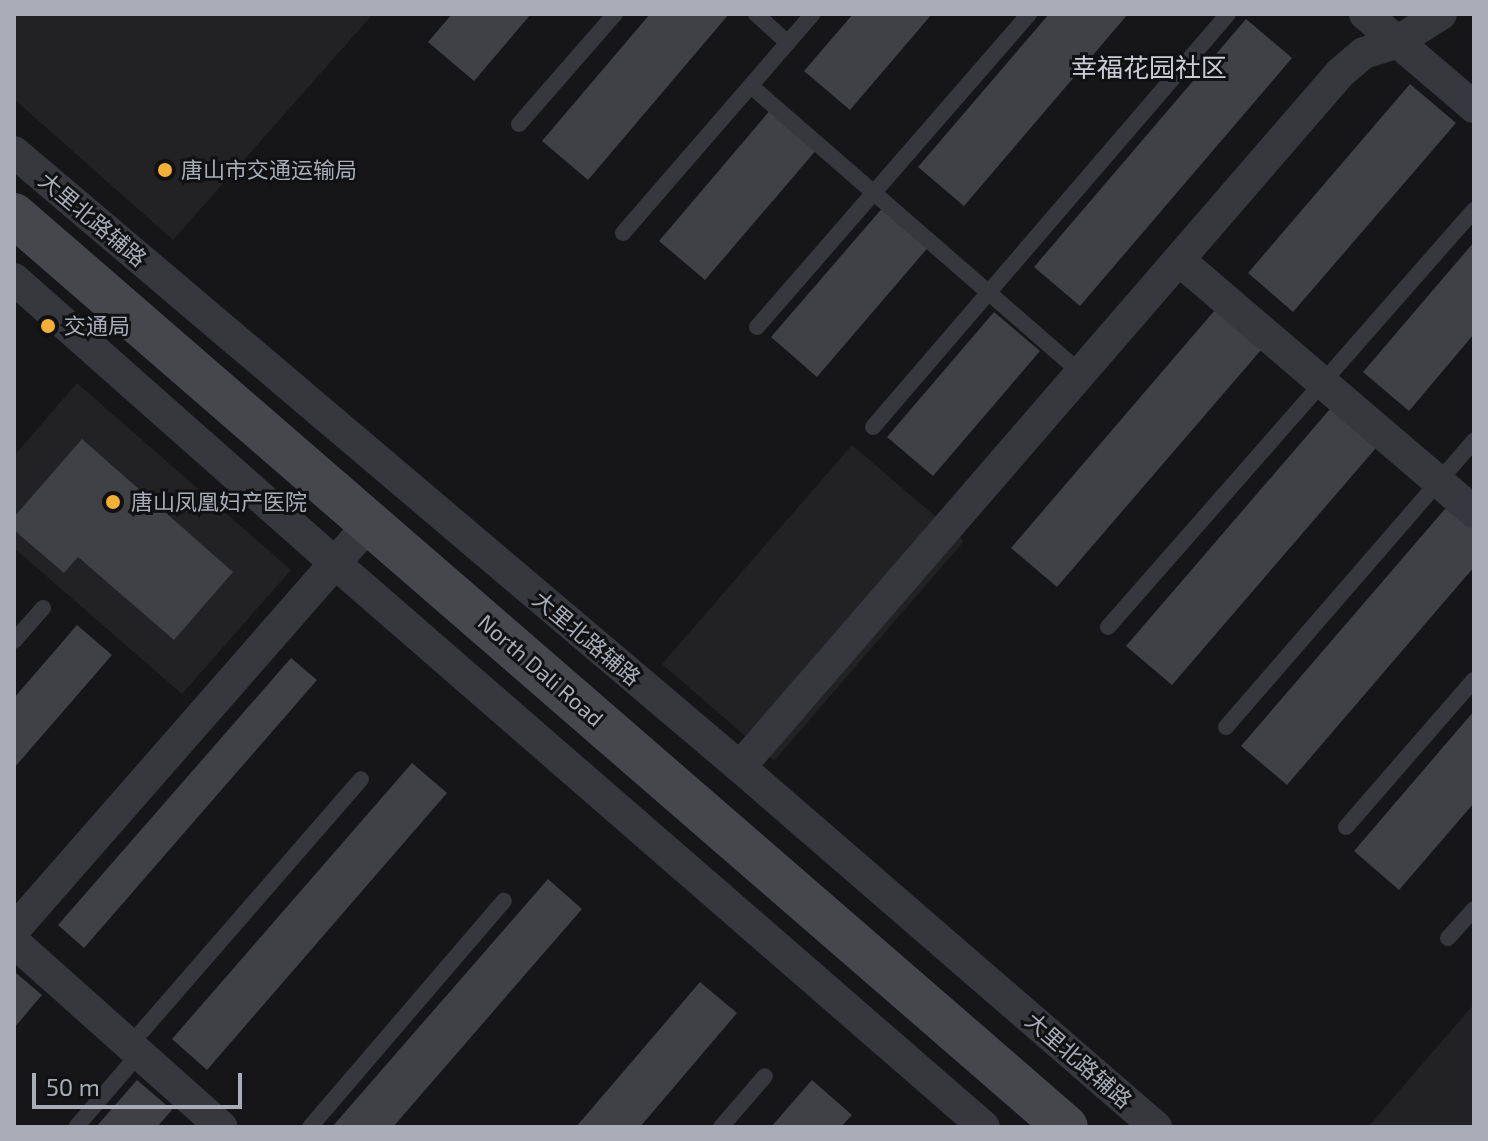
<!DOCTYPE html>
<html>
<head>
<meta charset="utf-8">
<style>
  body { margin:0 }
  #map { position:relative; width:1488px; height:1141px; overflow:hidden; background:#161618; font-family:"Exo 2","Noto Sans SC",sans-serif }
  div>[style] { position:absolute }
  [style*='--x'] { left:calc(var(--x)*1px); top:calc(var(--y)*1px); width:calc(var(--w)*1px); rotate:calc(var(--a)*1deg) }
  .built>* { inset:0; background:#222225 }
  .building>* { inset:0; background:#404145 }
  .lane>* { height:16px; margin:-8px; padding:0 8px; transform-origin:8px; border-radius:8px; background:#37383d }
  .street>* { height:32px; margin:-16px; padding:0 16px; transform-origin:16px; border-radius:16px; background:#37383d }
  .secondary>* { height:44px; margin:-22px; padding:0 22px; transform-origin:22px; border-radius:22px; background:#45474d }
  .dots>* { width:22px; height:22px; translate:-50% -50%; box-sizing:border-box; border:4px solid #111113; border-radius:50% }
  span { translate:-50% -50%; white-space:nowrap; text-align:center; line-height:1.15; -webkit-text-stroke:6px #111113; paint-order:stroke }
  .poi-label { font-size:22px; color:#a8adb8 }
  .left { translate:0 -50%; text-align:left }
  .street-label { font-size:22px; color:#a8adb8 }
  .quarter-label { font-size:26px; color:#c9ccd4 }
  .frame { position:absolute; inset:0; border:16px solid #a8adb8; pointer-events:none }
  .scale { position:absolute; left:32px; top:1073px; width:210px; height:36px; box-sizing:border-box; border:4px solid #a8adb8; border-top:0; padding-left:10px; font-size:24px; line-height:28px; white-space:nowrap; color:#a8adb8; -webkit-text-stroke:6px #111113; paint-order:stroke }
</style>
</head>
<body>
<div id="map">
  <div class="built">
    <i style="clip-path:polygon(14px 14px,373px 14px,173px 240px,14px 99px)"></i>
    <i style="clip-path:polygon(77px 383px,291px 570px,182px 694px,14px 548px,14px 456px)"></i>
    <i style="clip-path:polygon(852px 445px,964px 541px,774px 761px,662px 664px)"></i>
    <i style="clip-path:polygon(1474px 1004px,1474px 1127px,1368px 1127px)"></i>
  </div>
  <div class="building">
    <i style="clip-path:polygon(452px 14px,531px 14px,474px 81px,428px 42px)"></i>
    <i style="clip-path:polygon(650px 14px,729px 14px,588px 180px,542px 141px)"></i>
    <i style="clip-path:polygon(853px 14px,932px 14px,850px 110px,804px 71px)"></i>
    <i style="clip-path:polygon(1049px 14px,1128px 14px,964px 206px,918px 167px)"></i>
    <i style="clip-path:polygon(1246px 19px,1292px 58px,1080px 306px,1034px 267px)"></i>
    <i style="clip-path:polygon(1410px 84px,1456px 123px,1293px 312px,1248px 273px)"></i>
    <i style="clip-path:polygon(772px 108px,818px 148px,705px 280px,659px 241px)"></i>
    <i style="clip-path:polygon(885px 205px,931px 244px,817px 377px,771px 337px)"></i>
    <i style="clip-path:polygon(1474px 242px,1474px 334px,1409px 411px,1363px 372px)"></i>
    <i style="clip-path:polygon(1227px 296px,1273px 336px,1057px 587px,1011px 548px)"></i>
    <i style="clip-path:polygon(994px 312px,1040px 351px,933px 476px,887px 437px)"></i>
    <i style="clip-path:polygon(1342px 395px,1388px 434px,1172px 685px,1126px 646px)"></i>
    <i style="clip-path:polygon(82px 439px,233px 572px,174px 640px,78px 557px,64px 573px,14px 530px,14px 517px)"></i>
    <i style="clip-path:polygon(1457px 495px,1474px 509px,1474px 567px,1287px 785px,1241px 746px)"></i>
    <i style="clip-path:polygon(77px 625px,112px 655px,14px 768px,14px 698px)"></i>
    <i style="clip-path:polygon(291px 658px,317px 680px,84px 948px,58px 925px)"></i>
    <i style="clip-path:polygon(1474px 711px,1474px 803px,1399px 890px,1354px 851px)"></i>
    <i style="clip-path:polygon(412px 763px,447px 793px,207px 1070px,172px 1039px)"></i>
    <i style="clip-path:polygon(548px 879px,582px 909px,393px 1127px,332px 1127px)"></i>
    <i style="clip-path:polygon(16px 973px,42px 995px,14px 1028px,14px 976px)"></i>
    <i style="clip-path:polygon(700px 982px,737px 1013px,640px 1127px,576px 1127px)"></i>
    <i style="clip-path:polygon(137px 1080px,172px 1110px,157px 1127px,96px 1127px)"></i>
    <i style="clip-path:polygon(812px 1080px,852px 1115px,841px 1127px,771px 1127px)"></i>
  </div>
  <div class="lane">
    <i style="--x:756;--y:14;--w:43;--a:42.2"></i>
    <i style="--x:751;--y:86;--w:437;--a:41"></i>
    <i style="--x:519;--y:124;--w:146;--a:-48.9"></i>
    <i style="--x:623;--y:233;--w:290;--a:-49.1"></i>
    <i style="--x:757;--y:327;--w:415;--a:-49"></i>
    <i style="--x:873;--y:427;--w:545;--a:-49.32"></i>
    <i style="--x:1108;--y:627;--w:555;--a:-48.73"></i>
    <i style="--x:14;--y:641;--w:44;--a:-48.7"></i>
    <i style="--x:1226;--y:727;--w:379;--a:-49.1"></i>
    <i style="--x:1346;--y:827;--w:195;--a:-49"></i>
    <i style="--x:1448;--y:938;--w:39;--a:-48"></i>
    <i style="--x:130;--y:1045;--w:352;--a:-49"></i>
    <i style="--x:76;--y:1127;--w:96;--a:-49.2"></i>
    <i style="--x:310;--y:1127;--w:298;--a:-49.4"></i>
    <i style="--x:721;--y:1127;--w:67;--a:-49.2"></i>
  </div>
  <div class="street">
    <i style="--x:1365;--y:14;--w:143;--a:40.5"></i>
    <i style="--x:14;--y:152;--w:951;--a:40.27"></i>
    <i style="--x:740;--y:767;--w:550;--a:40.87"></i>
    <i style="--x:1179;--y:260;--w:388;--a:40.5"></i>
    <i style="--x:14;--y:279;--w:430;--a:41.5"></i>
    <i style="--x:336;--y:564;--w:858;--a:40.98"></i>
    <i style="--x:740;--y:767;--w:917;--a:-49.15"></i>
    <i style="--x:1340;--y:73;--w:31;--a:-40"></i>
    <i style="--x:1364;--y:53;--w:35;--a:-18"></i>
    <i style="--x:1397;--y:42;--w:52;--a:-32.5"></i>
    <i style="--x:14;--y:930;--w:541;--a:-48.82"></i>
    <i style="--x:14;--y:942;--w:278;--a:41.7"></i>
  </div>
  <div class="secondary">
    <i style="--x:14;--y:215;--w:1392;--a:40.92"></i>
  </div>
  <div class="dots">
    <i style="left:165px;top:170px;background:#f2b134"></i>
    <i style="left:48px;top:326px;background:#f2b134"></i>
    <i style="left:113px;top:502px;background:#f2b134"></i>
  </div>
  <div class="poi-label">
    <span class="left" style="left:181px;top:170px">唐山市交通运输局</span>
    <span class="left" style="left:64px;top:326px">交通局</span>
    <span class="left" style="left:131px;top:502px">唐山凤凰妇产医院</span>
  </div>
  <div class="street-label">
    <span style="left:93px;top:219px;rotate:40deg">大里北路辅路</span>
    <span style="left:587px;top:638px;rotate:40deg">大里北路辅路</span>
    <span style="left:541px;top:670px;rotate:41deg">North Dali Road</span>
    <span style="left:1079px;top:1060px;rotate:41deg">大里北路辅路</span>
  </div>
  <div class="quarter-label">
    <span style="left:1149px;top:67px">幸福花园社区</span>
  </div>
  <div class="frame"></div>
  <div class="scale">50 m</div>
</div>
</body>
</html>
